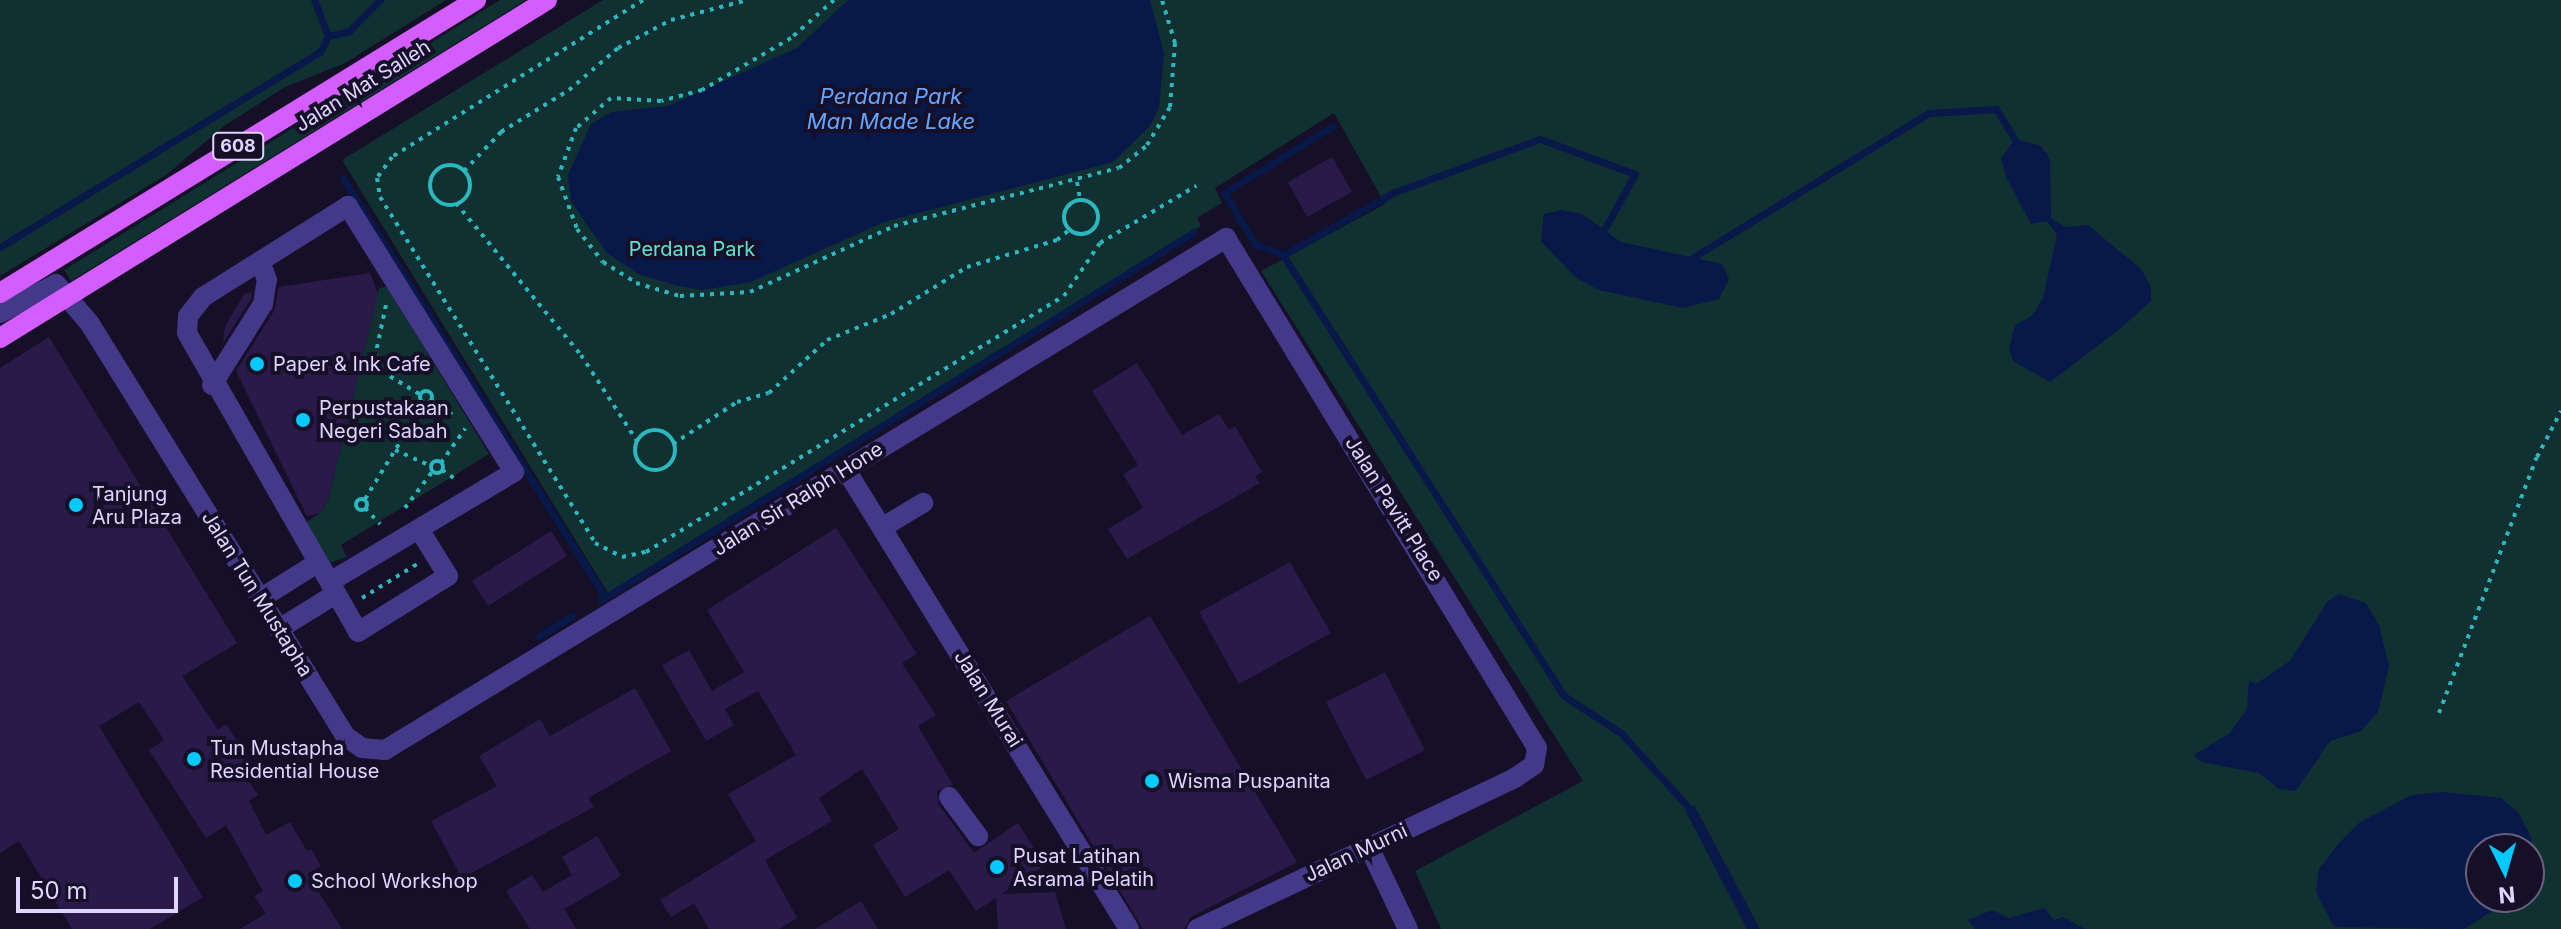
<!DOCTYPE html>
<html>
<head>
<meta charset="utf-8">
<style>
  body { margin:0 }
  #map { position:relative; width:2561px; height:929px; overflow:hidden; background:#160f28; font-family:Inter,sans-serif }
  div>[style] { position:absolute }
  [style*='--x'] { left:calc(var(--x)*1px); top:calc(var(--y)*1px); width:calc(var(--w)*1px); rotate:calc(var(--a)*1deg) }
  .green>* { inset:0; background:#113032 }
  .water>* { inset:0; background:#081848 }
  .stream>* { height:7px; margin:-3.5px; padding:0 3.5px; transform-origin:3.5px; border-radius:3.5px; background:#081848 }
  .building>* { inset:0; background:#291a4a }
  .path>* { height:4px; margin-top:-2px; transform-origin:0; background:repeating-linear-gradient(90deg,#2bb7be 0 4px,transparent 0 10px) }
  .path>.ring { margin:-2px; padding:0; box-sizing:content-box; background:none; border:4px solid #2bb7be; border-radius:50% }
  .minor>* { height:20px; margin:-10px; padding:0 10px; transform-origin:10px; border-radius:10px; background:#443889 }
  .major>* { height:20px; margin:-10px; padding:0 10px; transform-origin:10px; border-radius:10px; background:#d45dff }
  .dots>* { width:22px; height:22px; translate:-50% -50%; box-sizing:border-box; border:4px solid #160f28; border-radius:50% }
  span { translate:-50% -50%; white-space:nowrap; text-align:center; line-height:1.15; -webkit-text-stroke:8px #160f28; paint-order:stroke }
  .shield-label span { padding:2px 6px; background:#160f28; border:2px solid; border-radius:6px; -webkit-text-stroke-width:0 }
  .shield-label { font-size:18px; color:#dfd6ff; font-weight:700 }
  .street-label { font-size:20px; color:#dfd6ff }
  .park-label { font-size:20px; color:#5ce5d1 }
  .poi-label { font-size:20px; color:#dfd6ff }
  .left { translate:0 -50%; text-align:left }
  .water-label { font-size:22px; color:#64a6ff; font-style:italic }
  .north { position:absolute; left:2465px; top:833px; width:80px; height:80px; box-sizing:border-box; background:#160f28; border:2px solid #665f7e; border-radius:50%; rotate:175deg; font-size:22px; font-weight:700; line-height:32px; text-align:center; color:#dfd6ff }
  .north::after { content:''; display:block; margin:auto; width:28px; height:36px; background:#02caff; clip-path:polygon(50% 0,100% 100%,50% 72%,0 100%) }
  .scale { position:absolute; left:16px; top:877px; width:162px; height:36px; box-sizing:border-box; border:4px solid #dfd6ff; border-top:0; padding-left:10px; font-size:24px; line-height:28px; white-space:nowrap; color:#dfd6ff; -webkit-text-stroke:6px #160f28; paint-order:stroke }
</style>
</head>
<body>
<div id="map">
  <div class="green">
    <i style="clip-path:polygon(0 0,446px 0,345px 63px,285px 87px,224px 126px,166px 175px,0 276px)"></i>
    <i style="clip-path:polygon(500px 0,526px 0,71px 281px,64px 270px)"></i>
    <i style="clip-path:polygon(evenodd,603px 0,2561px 0,2561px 929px,1441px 929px,1415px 871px,1583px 781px,1261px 271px,1385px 204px,1334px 113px,1215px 188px,1222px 203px,1197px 218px,1201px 226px,608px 593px,342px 160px,603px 0,2481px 849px,2529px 849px,2529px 897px,2481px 897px,2481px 849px)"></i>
    <i style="clip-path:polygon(387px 287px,489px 454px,341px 545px,347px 557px,330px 563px,304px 523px,321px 513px,328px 500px,379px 288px)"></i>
  </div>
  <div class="water">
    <i style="clip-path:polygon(848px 0,1150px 0,1164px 53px,1159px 108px,1149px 127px,1113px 162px,884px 222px,751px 282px,702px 290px,675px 285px,638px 274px,606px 252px,571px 201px,568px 175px,591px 124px,612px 112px,668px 106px,797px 48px)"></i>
    <i style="clip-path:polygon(2015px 139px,2041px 146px,2050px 159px,2051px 218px,2065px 227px,2088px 225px,2141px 269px,2151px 287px,2151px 301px,2121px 328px,2050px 382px,2013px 361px,2009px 349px,2015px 325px,2032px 316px,2043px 298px,2057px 235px,2047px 221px,2031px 224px,2006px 177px,2001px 158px)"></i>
    <i style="clip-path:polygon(1561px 210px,1582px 214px,1621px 242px,1722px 264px,1729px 279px,1719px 299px,1683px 308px,1599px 290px,1576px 278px,1541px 241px,1544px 214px)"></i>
    <i style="clip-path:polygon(2339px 594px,2366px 603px,2379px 625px,2389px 666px,2378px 712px,2361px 731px,2330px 741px,2296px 791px,2279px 789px,2259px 773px,2201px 762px,2194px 755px,2230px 733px,2247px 709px,2249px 680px,2256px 684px,2290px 661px,2327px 602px)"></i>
    <i style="clip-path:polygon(2442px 792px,2501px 798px,2518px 812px,2532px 839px,2529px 880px,2529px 849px,2481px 849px,2481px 897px,2515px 897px,2464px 929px,2334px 927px,2316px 892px,2319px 869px,2339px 843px,2360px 822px,2412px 795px)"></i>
    <i style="clip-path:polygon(1694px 805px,1760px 929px,1747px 929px,1686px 812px)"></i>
    <i style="clip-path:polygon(2045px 908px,2054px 920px,2063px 917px,2085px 929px,1975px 929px,1968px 920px,1992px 910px,2009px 918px)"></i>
  </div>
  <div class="stream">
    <i style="--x:328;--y:36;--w:22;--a:-13"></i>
    <i style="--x:349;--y:31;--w:44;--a:-45"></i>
    <i style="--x:1333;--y:126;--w:128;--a:148.4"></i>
    <i style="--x:1224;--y:193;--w:60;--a:58.7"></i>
    <i style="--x:1255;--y:244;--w:30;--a:21"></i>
    <i style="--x:1283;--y:255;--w:523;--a:57.5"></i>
    <i style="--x:1564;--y:696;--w:68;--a:33"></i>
    <i style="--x:1621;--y:733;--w:103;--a:47.8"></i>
    <i style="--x:343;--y:178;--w:494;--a:58"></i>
    <i style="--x:0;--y:247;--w:375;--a:-31.4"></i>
    <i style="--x:320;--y:52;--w:18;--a:-63"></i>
    <i style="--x:328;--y:36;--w:39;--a:-111"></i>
    <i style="--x:1283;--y:255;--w:129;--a:-29.4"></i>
    <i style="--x:1395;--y:192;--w:154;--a:-20.1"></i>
    <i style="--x:1540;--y:139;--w:101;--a:20.2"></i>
    <i style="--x:1635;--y:174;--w:64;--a:119"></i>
    <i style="--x:1692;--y:258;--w:278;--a:-31.5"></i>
    <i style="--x:1929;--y:113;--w:67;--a:-3.4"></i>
    <i style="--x:1996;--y:109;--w:36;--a:58"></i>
    <i style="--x:601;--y:600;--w:698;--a:-31.82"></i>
    <i style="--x:539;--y:636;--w:39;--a:-31"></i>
  </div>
  <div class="building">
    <i style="clip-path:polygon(1332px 157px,1352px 192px,1307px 217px,1288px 182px)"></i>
    <i style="clip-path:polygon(370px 273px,378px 293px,328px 499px,321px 513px,307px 516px,236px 371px,274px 311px,279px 287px)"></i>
    <i style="clip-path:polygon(252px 292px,251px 299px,223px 343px,225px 326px,244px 294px)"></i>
    <i style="clip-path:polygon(49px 337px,237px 643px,182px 676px,218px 730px,226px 724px,251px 761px,240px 768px,258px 795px,249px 801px,266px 835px,290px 822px,307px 851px,311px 849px,321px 866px,307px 874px,342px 929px,240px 929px,266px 913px,254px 896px,263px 891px,226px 825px,206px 838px,149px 750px,164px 740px,139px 702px,99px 726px,203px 897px,150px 929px,72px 929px,19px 841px,0 853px,0 368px)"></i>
    <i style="clip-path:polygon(1137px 363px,1182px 435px,1219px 414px,1229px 430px,1235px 426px,1262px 472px,1255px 476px,1260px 483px,1127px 559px,1108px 529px,1143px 508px,1123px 474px,1138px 465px,1092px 391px)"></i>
    <i style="clip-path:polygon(836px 528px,917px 654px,902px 663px,936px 715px,918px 726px,953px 785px,937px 791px,939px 805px,974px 853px,1018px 823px,1045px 865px,1002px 894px,1055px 892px,1066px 929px,998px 929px,996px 898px,976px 911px,949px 870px,905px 897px,873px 845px,899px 829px,862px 769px,819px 798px,832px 821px,765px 860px,797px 918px,779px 929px,709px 929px,694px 903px,671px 917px,660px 900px,756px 841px,728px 794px,796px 755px,758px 691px,725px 709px,734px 725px,706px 741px,662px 665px,689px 650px,712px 691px,744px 672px,707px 610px)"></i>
    <i style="clip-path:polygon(551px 531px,567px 556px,488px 606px,472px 581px)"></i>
    <i style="clip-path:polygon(1290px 562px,1331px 633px,1239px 684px,1199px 612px)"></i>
    <i style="clip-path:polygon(1150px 616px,1297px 862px,1191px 917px,1184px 929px,1143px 929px,1006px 701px)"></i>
    <i style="clip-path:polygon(1385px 672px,1425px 750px,1366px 780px,1326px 702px)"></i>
    <i style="clip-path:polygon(635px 688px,671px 751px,588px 798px,594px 807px,462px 878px,431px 821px,497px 786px,479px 756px,540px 719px,550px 736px)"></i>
    <i style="clip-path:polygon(597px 836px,621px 876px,564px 909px,576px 929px,530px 929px,506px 891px,532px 875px,543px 892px,572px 875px,562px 857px)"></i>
    <i style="clip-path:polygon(861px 901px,878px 929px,815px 929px)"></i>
  </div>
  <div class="path">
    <i style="--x:643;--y:0;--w:296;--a:148"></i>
    <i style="--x:392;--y:157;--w:26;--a:126"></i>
    <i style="--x:377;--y:178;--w:19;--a:81"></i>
    <i style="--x:380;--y:197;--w:407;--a:58.1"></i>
    <i style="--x:595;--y:543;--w:30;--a:27"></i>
    <i style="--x:622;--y:557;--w:25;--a:-12"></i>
    <i style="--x:646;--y:552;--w:490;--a:-31.5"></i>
    <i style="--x:1064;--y:296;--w:64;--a:-55.8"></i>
    <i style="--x:1100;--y:243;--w:112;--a:-30.7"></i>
    <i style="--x:834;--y:0;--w:57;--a:138.5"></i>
    <i style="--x:791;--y:38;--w:103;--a:149.7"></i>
    <i style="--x:702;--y:90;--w:42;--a:165"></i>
    <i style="--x:661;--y:101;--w:50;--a:-176.6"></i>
    <i style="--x:611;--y:98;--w:46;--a:139.4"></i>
    <i style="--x:576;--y:128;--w:52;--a:110.2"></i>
    <i style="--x:558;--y:177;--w:55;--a:69.9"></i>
    <i style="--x:577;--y:229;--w:42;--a:51.8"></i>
    <i style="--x:603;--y:262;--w:39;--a:32"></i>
    <i style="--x:636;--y:283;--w:46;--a:16.5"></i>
    <i style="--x:680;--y:296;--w:70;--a:-3.3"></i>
    <i style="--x:750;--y:292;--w:158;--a:-24.6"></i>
    <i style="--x:894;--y:226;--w:232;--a:-14.5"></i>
    <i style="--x:1119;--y:168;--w:36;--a:-39"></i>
    <i style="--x:1147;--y:145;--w:44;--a:-58.8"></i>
    <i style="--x:1170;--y:107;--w:64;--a:-85.5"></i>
    <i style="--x:1175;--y:43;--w:45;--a:-106.8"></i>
    <i class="ring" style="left:430px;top:165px;width:36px;height:36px"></i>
    <i style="--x:464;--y:171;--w:54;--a:-46.5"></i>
    <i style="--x:501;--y:132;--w:80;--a:-31.7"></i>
    <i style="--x:569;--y:90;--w:65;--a:-40.6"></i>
    <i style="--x:618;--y:48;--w:60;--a:-27.8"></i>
    <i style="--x:671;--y:20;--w:79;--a:-14.7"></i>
    <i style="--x:1077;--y:182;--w:17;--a:80"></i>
    <i class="ring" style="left:1064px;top:200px;width:30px;height:30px"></i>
    <i style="--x:456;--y:203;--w:197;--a:50.6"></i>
    <i style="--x:581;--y:355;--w:103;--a:56.9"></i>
    <i style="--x:386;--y:305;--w:62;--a:102"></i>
    <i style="--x:373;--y:366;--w:56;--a:31.1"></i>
    <i class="ring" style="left:420px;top:391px;width:8px;height:8px"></i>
    <i style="--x:432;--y:401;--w:25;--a:34"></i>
    <i class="ring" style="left:635px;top:430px;width:36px;height:36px"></i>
    <i style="--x:673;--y:444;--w:77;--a:-33.3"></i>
    <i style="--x:737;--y:402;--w:33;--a:-16"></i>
    <i style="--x:769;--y:393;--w:79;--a:-42.4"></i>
    <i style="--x:827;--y:340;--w:69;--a:-22.1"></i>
    <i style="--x:891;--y:314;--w:89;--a:-31.7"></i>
    <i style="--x:967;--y:267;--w:94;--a:-16.7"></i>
    <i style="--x:1057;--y:240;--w:17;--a:-40"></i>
    <i style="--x:395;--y:450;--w:39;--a:24"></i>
    <i class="ring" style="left:431px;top:461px;width:8px;height:8px"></i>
    <i style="--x:441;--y:463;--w:42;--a:-54.8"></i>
    <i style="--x:442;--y:470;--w:14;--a:34"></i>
    <i class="ring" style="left:355.5px;top:498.5px;width:7px;height:7px"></i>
    <i style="--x:365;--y:499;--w:113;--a:-58.4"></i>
    <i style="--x:365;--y:508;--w:22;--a:47"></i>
    <i style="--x:405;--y:508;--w:45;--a:-53.1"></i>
    <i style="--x:362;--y:598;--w:67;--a:-31.6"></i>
    <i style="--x:2439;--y:713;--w:274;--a:-69.1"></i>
    <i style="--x:2537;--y:457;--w:52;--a:-62.4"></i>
  </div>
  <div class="minor">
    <i style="--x:0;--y:313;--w:63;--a:-27.4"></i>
    <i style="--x:56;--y:284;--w:52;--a:49.6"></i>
    <i style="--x:90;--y:324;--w:485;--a:58.2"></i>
    <i style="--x:345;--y:736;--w:21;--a:35"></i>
    <i style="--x:362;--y:748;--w:23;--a:5"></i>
    <i style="--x:385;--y:750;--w:985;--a:-31.33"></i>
    <i style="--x:1226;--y:238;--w:597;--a:58.62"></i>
    <i style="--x:1537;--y:748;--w:17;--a:100"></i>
    <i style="--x:1534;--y:765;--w:23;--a:146"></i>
    <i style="--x:1515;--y:778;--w:352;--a:154.6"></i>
    <i style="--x:212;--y:385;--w:96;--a:-57.8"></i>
    <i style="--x:263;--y:304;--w:24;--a:-81"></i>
    <i style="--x:267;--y:280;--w:20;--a:-110"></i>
    <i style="--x:846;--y:470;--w:539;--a:58.34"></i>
    <i style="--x:883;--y:527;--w:47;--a:-31"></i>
    <i style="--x:333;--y:580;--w:211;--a:-30.8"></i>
    <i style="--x:514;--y:472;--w:314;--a:-122"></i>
    <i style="--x:348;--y:206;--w:171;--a:147.9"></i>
    <i style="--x:203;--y:297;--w:24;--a:128"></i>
    <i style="--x:188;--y:316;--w:17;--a:93"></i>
    <i style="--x:187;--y:333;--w:344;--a:60.2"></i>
    <i style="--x:358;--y:632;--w:106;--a:-31.9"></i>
    <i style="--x:448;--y:576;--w:55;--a:-121.7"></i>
    <i style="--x:260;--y:599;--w:67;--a:-32.3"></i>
    <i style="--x:279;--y:629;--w:65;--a:-31.7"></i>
    <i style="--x:949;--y:797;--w:49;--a:53.4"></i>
    <i style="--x:1369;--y:847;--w:91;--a:64.6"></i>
  </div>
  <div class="major">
    <i style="--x:0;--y:293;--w:559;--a:-31.61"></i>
    <i style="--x:0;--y:338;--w:643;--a:-31.71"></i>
  </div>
  <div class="dots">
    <i style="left:257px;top:364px;background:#02caff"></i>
    <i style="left:303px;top:420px;background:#02caff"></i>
    <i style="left:76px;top:505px;background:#02caff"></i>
    <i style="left:194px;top:759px;background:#02caff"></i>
    <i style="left:1152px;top:781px;background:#02caff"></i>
    <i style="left:997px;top:867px;background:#02caff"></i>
    <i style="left:295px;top:881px;background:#02caff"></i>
  </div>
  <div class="shield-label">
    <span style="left:238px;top:146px">608</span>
  </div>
  <div class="street-label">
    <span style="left:363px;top:86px;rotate:-32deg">Jalan Mat Salleh</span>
    <span style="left:798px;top:499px;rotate:-32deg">Jalan Sir Ralph Hone</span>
    <span style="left:1394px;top:509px;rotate:58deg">Jalan Pavitt Place</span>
    <span style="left:257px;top:594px;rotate:58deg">Jalan Tun Mustapha</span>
    <span style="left:988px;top:699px;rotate:58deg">Jalan Murai</span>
    <span style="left:1356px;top:853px;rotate:-25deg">Jalan Murni</span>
  </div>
  <div class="park-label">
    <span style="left:692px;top:249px">Perdana Park</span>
  </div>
  <div class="poi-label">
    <span class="left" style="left:273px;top:364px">Paper &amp; Ink Cafe</span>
    <span class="left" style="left:319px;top:420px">Perpustakaan<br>Negeri Sabah</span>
    <span class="left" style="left:92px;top:506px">Tanjung<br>Aru Plaza</span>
    <span class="left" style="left:210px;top:760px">Tun Mustapha<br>Residential House</span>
    <span class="left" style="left:1168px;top:781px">Wisma Puspanita</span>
    <span class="left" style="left:1013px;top:868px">Pusat Latihan<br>Asrama Pelatih</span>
    <span class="left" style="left:311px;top:881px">School Workshop</span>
  </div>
  <div class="water-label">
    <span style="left:891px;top:109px">Perdana Park<br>Man Made Lake</span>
  </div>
  <div class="north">N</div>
  <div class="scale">50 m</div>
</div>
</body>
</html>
